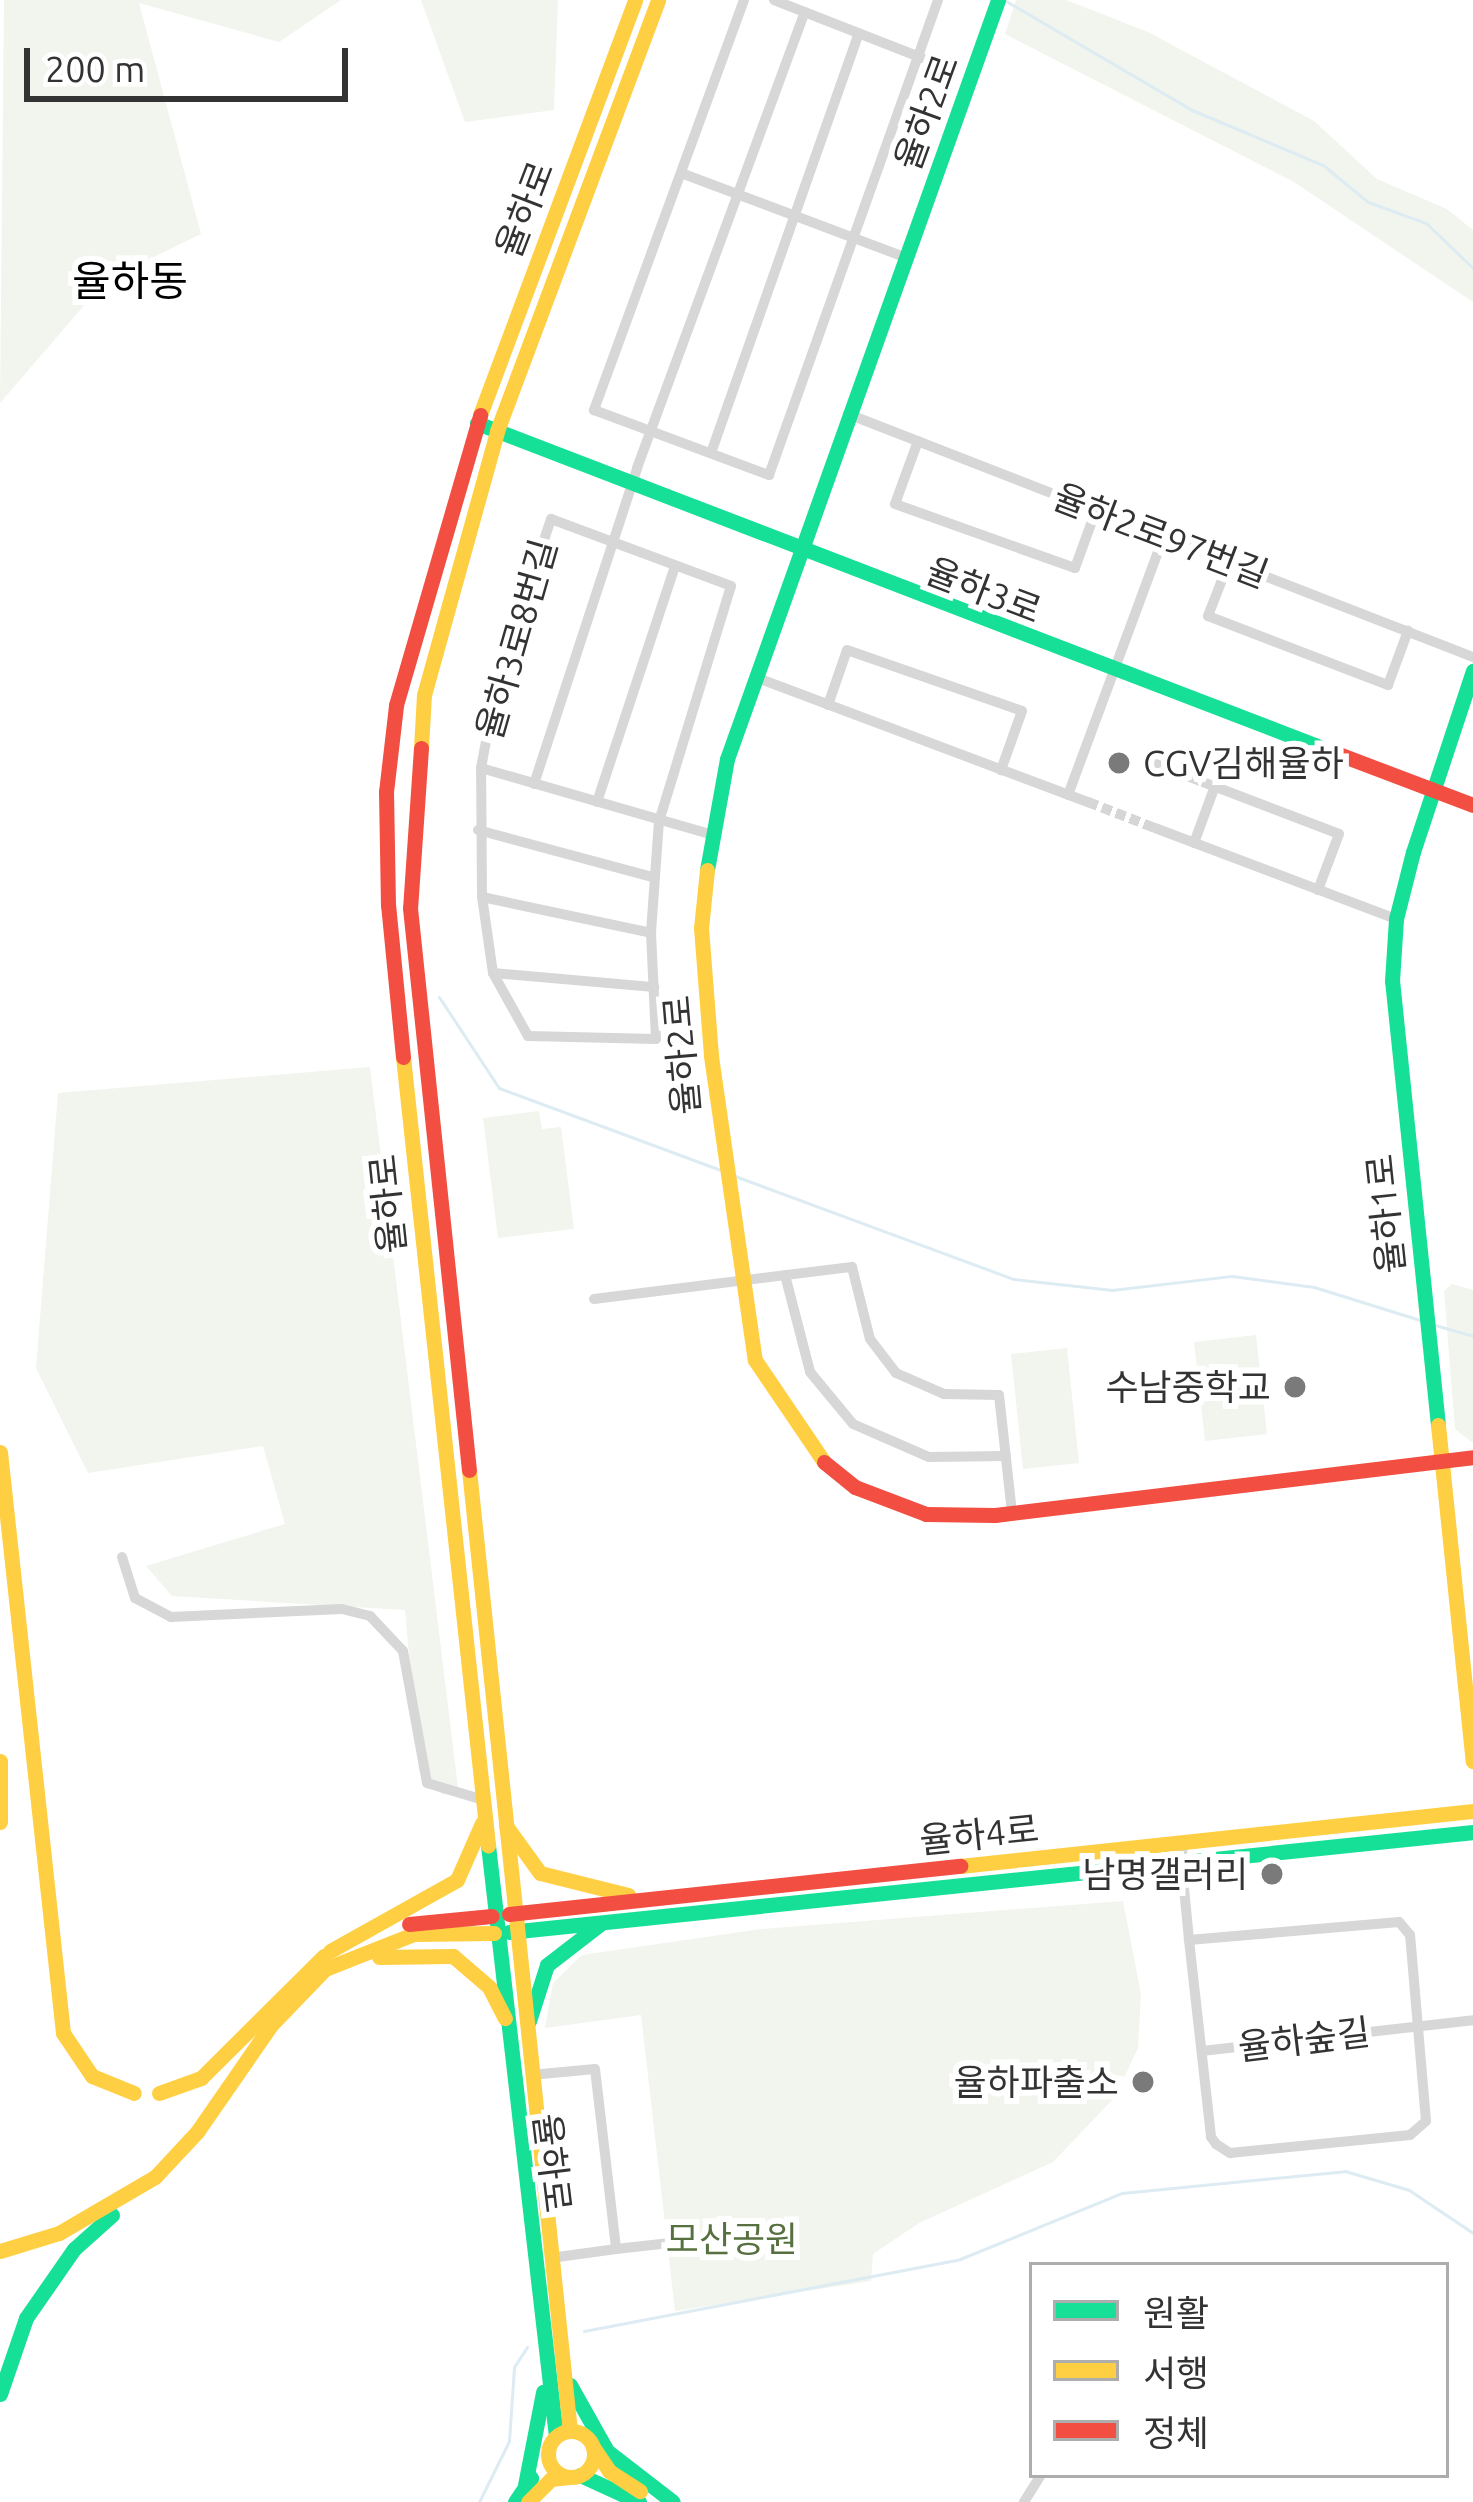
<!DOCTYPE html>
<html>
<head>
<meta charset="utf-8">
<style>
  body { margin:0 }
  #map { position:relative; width:1473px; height:2502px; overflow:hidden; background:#fff; font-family:Ubuntu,"Noto Sans KR",sans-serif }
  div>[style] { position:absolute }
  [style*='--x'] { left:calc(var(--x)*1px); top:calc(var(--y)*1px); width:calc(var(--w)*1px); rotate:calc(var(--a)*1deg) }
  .green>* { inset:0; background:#f1f5ed }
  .stream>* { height:3px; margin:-1.5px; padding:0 1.5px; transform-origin:1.5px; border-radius:1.5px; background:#ddebf3 }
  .street-tunnel>* { height:10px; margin-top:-5px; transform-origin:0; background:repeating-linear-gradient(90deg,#d6d6d6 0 10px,transparent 0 15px) }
  .street>* { height:10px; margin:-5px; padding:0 5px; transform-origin:5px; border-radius:5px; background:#d7d7d7 }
  .fast>* { height:15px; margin:-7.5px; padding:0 7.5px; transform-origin:7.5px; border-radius:7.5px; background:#16e098 }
  .slow>* { height:15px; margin:-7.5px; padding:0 7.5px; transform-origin:7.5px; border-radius:7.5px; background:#ffcf43 }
  .slow>.ring { margin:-7.5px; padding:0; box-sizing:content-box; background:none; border:15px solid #ffcf43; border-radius:50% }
  .jam>* { height:15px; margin:-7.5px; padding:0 7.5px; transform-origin:7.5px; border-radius:7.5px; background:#f24e42 }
  .dots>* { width:33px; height:33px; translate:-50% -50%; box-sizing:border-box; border:6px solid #fff; border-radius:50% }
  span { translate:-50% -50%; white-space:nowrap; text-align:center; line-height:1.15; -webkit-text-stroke:12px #fff; paint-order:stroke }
  .street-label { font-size:36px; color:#333 }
  .poi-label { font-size:36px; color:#333 }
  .left { translate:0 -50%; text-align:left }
  .right { translate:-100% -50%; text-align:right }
  .park-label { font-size:36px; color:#56703f }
  .quarter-label { font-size:42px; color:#000 }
  .legend { position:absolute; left:1029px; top:2262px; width:420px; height:216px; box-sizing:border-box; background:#fff; border:3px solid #adadad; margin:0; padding:15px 21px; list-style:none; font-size:36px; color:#333 }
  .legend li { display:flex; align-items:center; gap:24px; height:60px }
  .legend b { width:60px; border:3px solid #adadad }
  .scale { position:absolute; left:24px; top:48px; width:324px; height:54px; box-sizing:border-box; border:6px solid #333; border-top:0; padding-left:15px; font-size:36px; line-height:42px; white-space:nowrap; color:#333; -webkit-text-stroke:9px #fff; paint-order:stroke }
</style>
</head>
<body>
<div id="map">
  <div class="green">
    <i style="clip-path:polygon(4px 0,341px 0,279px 42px,139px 3px,201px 234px,106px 280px,0 403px)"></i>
    <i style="clip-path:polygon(421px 0,558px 0,554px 110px,465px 122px)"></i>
    <i style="clip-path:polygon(1016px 0,1066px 0,1148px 32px,1314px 121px,1377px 179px,1447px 209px,1473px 230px,1473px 302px,1294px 182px,1005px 34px)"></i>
    <i style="clip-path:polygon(370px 1067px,459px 1796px,442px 1794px,419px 1770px,405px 1610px,172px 1596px,146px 1566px,285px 1524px,263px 1446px,88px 1473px,36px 1368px,58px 1093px)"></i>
    <i style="clip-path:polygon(539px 1111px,542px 1129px,561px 1127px,574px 1229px,498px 1238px,483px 1118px)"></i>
    <i style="clip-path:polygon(1452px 1284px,1473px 1290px,1473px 1443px,1455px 1429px,1444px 1291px)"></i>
    <i style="clip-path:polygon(1256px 1335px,1267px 1434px,1205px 1441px,1194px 1342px)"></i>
    <i style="clip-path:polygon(1067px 1348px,1079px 1463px,1023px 1469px,1011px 1354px)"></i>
    <i style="clip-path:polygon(1123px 1901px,1141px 1994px,1138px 2048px,1115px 2097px,1053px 2162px,919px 2223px,873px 2254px,871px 2281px,675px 2311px,641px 2015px,545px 2028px,553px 1983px,582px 1955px,761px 1929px)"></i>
  </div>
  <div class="stream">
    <i style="--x:1006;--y:1;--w:216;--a:30.4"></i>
    <i style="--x:1192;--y:110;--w:142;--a:22.8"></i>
    <i style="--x:1323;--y:165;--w:58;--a:39.4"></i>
    <i style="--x:1368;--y:202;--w:62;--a:19.9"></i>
    <i style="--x:1426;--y:223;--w:65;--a:43.8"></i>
    <i style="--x:439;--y:997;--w:109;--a:56.6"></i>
    <i style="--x:499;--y:1088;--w:237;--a:20.3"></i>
    <i style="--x:735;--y:1176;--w:297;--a:20.3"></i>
    <i style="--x:1014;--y:1279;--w:99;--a:6.4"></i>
    <i style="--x:1112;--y:1290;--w:121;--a:-6.7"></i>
    <i style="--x:1232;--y:1276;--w:83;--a:7.6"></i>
    <i style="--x:1314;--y:1287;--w:111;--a:17.3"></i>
    <i style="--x:1435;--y:1325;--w:40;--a:16"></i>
    <i style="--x:584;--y:2331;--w:383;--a:-10.8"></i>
    <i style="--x:960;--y:2259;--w:175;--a:-22.2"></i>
    <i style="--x:1122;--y:2193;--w:224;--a:-5.6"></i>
    <i style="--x:1345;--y:2171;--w:67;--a:16.5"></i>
    <i style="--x:1409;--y:2190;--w:77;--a:33.9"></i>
    <i style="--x:479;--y:2502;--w:68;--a:-63.8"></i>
    <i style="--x:509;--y:2441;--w:74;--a:-86.1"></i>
    <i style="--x:514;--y:2367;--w:24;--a:-57"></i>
  </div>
  <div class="street-tunnel">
    <i style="--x:1088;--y:802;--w:72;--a:21.2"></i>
  </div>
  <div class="street">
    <i style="--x:744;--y:0;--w:437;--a:110.1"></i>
    <i style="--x:594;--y:410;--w:187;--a:20.4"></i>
    <i style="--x:769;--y:475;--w:504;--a:-70.41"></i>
    <i style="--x:774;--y:0;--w:159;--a:21.4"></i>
    <i style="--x:681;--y:173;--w:239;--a:20.6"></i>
    <i style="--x:848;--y:414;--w:671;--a:21.25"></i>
    <i style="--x:918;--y:441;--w:67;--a:110.1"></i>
    <i style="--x:895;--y:504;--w:191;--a:19.6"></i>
    <i style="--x:1075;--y:568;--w:62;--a:-70.1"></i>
    <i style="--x:711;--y:453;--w:445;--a:-70.6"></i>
    <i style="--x:551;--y:519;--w:192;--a:20.4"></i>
    <i style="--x:731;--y:586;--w:246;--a:107"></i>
    <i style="--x:659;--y:821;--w:112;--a:94.1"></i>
    <i style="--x:651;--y:933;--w:106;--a:87.3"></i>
    <i style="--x:656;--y:1039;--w:128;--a:-178.7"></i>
    <i style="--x:528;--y:1036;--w:72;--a:-119.1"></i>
    <i style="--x:493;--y:973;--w:77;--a:-98.2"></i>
    <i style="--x:482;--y:897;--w:129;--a:-90.4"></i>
    <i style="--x:481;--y:768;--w:98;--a:-79.4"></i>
    <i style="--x:499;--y:672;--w:162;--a:-71.2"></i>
    <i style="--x:1229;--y:562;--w:58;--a:111.3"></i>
    <i style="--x:1208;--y:616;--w:193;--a:21"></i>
    <i style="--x:1388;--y:685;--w:58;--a:-69.7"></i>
    <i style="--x:755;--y:677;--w:356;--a:20.6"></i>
    <i style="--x:828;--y:705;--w:58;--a:-70.9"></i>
    <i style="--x:847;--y:650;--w:185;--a:19.2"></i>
    <i style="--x:1022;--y:711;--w:63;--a:109.6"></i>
    <i style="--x:1148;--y:761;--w:204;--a:20.9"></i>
    <i style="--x:1339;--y:834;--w:60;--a:110.6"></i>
    <i style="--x:481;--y:768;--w:238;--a:16.1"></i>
    <i style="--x:534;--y:784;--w:332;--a:-71.9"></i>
    <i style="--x:637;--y:468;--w:486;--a:-69.8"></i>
    <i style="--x:1068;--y:795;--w:276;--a:-69.7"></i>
    <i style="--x:597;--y:802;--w:249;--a:-71.7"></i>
    <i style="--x:1155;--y:828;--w:258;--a:20.7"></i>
    <i style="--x:478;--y:830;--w:180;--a:15.1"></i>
    <i style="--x:1194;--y:843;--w:61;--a:-69.8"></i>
    <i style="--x:482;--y:897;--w:173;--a:12"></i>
    <i style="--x:493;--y:973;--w:162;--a:5"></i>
    <i style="--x:785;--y:1275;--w:100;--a:75.5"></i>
    <i style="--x:810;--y:1372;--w:67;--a:50.4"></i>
    <i style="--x:853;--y:1424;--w:83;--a:23.5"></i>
    <i style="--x:929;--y:1457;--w:77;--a:-0.7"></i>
    <i style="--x:594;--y:1299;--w:260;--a:-7.1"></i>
    <i style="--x:852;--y:1267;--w:74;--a:76"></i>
    <i style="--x:870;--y:1339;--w:43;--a:52.6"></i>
    <i style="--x:896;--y:1373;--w:52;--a:23.6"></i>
    <i style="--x:944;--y:1394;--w:55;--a:1"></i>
    <i style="--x:999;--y:1395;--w:118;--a:83.7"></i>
    <i style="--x:122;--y:1557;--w:43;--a:72.4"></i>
    <i style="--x:135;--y:1598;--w:41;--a:27.8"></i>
    <i style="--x:171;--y:1617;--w:171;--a:-2.7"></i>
    <i style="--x:342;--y:1609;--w:29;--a:14"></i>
    <i style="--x:370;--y:1616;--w:48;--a:46.7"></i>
    <i style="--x:403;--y:1651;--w:134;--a:79.7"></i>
    <i style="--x:427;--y:1783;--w:55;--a:16.8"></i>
    <i style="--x:1184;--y:1842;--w:20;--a:101"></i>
    <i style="--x:1180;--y:1862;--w:26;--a:81"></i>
    <i style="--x:1184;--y:1888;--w:52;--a:84.5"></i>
    <i style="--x:1189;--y:1940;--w:198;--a:83.6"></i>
    <i style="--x:1211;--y:2137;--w:9;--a:54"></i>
    <i style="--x:1216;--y:2144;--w:17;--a:33"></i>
    <i style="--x:1230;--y:2153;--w:181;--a:-5.7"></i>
    <i style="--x:1410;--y:2135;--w:21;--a:-41"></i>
    <i style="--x:1426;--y:2121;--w:187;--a:-94.9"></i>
    <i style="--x:1410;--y:1935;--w:17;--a:-130"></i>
    <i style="--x:1399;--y:1922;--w:211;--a:175.1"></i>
    <i style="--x:1202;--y:2051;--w:273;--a:-6.5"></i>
    <i style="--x:531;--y:2075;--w:64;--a:-5.4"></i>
    <i style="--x:595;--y:2069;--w:181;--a:83.3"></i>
    <i style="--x:616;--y:2249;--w:66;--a:172.1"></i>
    <i style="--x:616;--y:2249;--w:99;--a:-6.4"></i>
    <i style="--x:1024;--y:2502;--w:32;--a:-58"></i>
  </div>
  <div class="fast">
    <i style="--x:477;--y:423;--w:912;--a:21.02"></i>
    <i style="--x:707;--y:870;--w:113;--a:-79.8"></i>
    <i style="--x:727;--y:759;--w:806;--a:-70.35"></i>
    <i style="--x:1438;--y:1425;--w:446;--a:-95.9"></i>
    <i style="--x:1392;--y:981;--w:62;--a:-86.3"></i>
    <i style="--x:1396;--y:919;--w:69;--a:-75.8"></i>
    <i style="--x:1413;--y:852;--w:191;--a:-71.7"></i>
    <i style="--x:488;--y:1845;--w:595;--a:83.44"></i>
    <i style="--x:509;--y:1932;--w:969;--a:-5.92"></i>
    <i style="--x:529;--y:2021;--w:59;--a:-72.2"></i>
    <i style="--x:547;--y:1965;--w:67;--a:-37.7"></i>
    <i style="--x:570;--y:2385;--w:76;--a:60.7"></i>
    <i style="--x:607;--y:2451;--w:83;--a:37.7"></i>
    <i style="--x:0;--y:2394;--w:80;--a:-71.1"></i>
    <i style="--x:26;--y:2318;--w:84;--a:-55.2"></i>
    <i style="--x:74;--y:2249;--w:51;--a:-41.8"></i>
    <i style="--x:580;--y:2475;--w:65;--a:24.6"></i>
    <i style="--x:525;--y:2485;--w:95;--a:-79"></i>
    <i style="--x:515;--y:2502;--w:29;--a:-56"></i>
  </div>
  <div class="slow">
    <i style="--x:480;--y:415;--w:443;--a:-69.5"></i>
    <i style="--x:421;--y:748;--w:53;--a:-86.8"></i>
    <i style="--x:424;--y:695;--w:274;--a:-74.5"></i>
    <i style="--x:497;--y:431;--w:460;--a:-69.5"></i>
    <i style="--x:707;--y:870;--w:58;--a:95.9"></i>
    <i style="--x:701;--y:928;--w:128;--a:85.5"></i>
    <i style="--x:711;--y:1056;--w:307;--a:81.8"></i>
    <i style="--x:755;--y:1360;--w:123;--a:55.9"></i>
    <i style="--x:403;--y:1057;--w:793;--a:83.84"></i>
    <i style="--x:1438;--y:1425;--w:338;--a:84.1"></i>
    <i style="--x:0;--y:1452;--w:584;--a:83.81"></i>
    <i style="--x:63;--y:2033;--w:52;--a:56"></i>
    <i style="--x:92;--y:2076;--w:45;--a:22"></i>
    <i style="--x:469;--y:1470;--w:966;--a:84"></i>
    <i style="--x:0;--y:1761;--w:61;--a:90"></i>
    <i style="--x:506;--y:1826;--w:58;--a:54.1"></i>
    <i style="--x:540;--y:1873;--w:91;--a:14"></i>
    <i style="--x:960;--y:1866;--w:516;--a:-6.12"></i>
    <i style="--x:330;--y:1951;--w:145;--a:-29.2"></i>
    <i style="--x:457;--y:1880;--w:62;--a:-66.3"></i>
    <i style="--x:379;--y:1957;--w:74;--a:-0.8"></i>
    <i style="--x:453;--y:1956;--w:48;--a:40.7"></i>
    <i style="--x:489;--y:1987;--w:35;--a:63"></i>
    <i style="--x:159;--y:2093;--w:45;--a:-19.7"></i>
    <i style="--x:201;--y:2078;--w:173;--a:-44.8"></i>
    <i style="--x:0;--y:2251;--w:62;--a:-17"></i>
    <i style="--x:59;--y:2233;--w:111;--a:-30.3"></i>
    <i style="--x:155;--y:2177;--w:62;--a:-47"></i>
    <i style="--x:197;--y:2132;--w:130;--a:-55.3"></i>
    <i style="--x:271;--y:2025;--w:78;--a:-46"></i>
    <i style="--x:325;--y:1969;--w:96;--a:-21.5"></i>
    <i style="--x:414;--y:1934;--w:80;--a:-0.7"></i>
    <i class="ring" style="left:548px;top:2431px;width:31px;height:31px"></i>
    <i style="--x:593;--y:2447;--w:29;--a:56"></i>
    <i style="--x:609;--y:2471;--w:37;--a:33"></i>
    <i style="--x:528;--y:2502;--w:33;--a:-45"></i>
    <i style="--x:551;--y:2479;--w:18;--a:-6"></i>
  </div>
  <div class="jam">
    <i style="--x:421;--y:748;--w:160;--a:93.9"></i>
    <i style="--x:410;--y:908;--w:565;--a:84.01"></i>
    <i style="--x:1328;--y:750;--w:155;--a:20.8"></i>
    <i style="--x:403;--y:1057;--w:153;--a:-95.6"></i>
    <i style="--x:388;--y:905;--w:113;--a:-91"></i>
    <i style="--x:386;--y:792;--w:88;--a:-83.4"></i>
    <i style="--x:396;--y:705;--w:302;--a:-73.8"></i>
    <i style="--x:824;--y:1462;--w:40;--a:39"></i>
    <i style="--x:855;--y:1487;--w:76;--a:20.8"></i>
    <i style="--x:926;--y:1514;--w:69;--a:0.8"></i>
    <i style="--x:995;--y:1515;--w:482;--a:-6.9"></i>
    <i style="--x:509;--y:1914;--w:454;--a:-6.1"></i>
    <i style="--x:409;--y:1924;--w:83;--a:-5.5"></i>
  </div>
  <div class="dots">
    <i style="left:1119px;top:763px;background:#7a7a7a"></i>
    <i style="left:1295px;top:1387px;background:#7a7a7a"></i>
    <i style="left:1272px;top:1874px;background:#7a7a7a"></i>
    <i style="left:1143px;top:2082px;background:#7a7a7a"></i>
  </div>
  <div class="street-label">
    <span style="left:926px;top:112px;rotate:-70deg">율하2로</span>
    <span style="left:524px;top:209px;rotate:-69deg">율하로</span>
    <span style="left:1161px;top:535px;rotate:21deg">율하2로97번길</span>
    <span style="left:984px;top:590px;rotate:21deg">율하3로</span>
    <span style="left:516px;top:639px;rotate:-74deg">율하3로8번길</span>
    <span style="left:681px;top:1055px;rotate:-95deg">율하2로</span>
    <span style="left:387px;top:1204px;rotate:-96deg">율하로</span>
    <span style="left:1385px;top:1214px;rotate:-96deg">율하1로</span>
    <span style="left:979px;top:1834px;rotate:-6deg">율하4로</span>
    <span style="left:1304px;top:2039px;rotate:-7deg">율하숲길</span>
    <span style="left:553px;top:2163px;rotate:83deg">율하로</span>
  </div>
  <div class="poi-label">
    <span class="left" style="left:1143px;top:763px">CGV김해율하</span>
    <span class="right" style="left:1271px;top:1387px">수남중학교</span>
    <span class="right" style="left:1248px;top:1874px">남명갤러리</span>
    <span class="right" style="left:1119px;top:2082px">율하파출소</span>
  </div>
  <div class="park-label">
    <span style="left:732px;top:2239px">모산공원</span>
  </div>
  <div class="quarter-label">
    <span style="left:130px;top:281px">율하동</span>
  </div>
  <ul class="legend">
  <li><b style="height:15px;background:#16e098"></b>원활</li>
  <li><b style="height:15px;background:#ffcf43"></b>서행</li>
  <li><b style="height:15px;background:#f24e42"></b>정체</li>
  </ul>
  <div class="scale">200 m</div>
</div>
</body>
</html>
